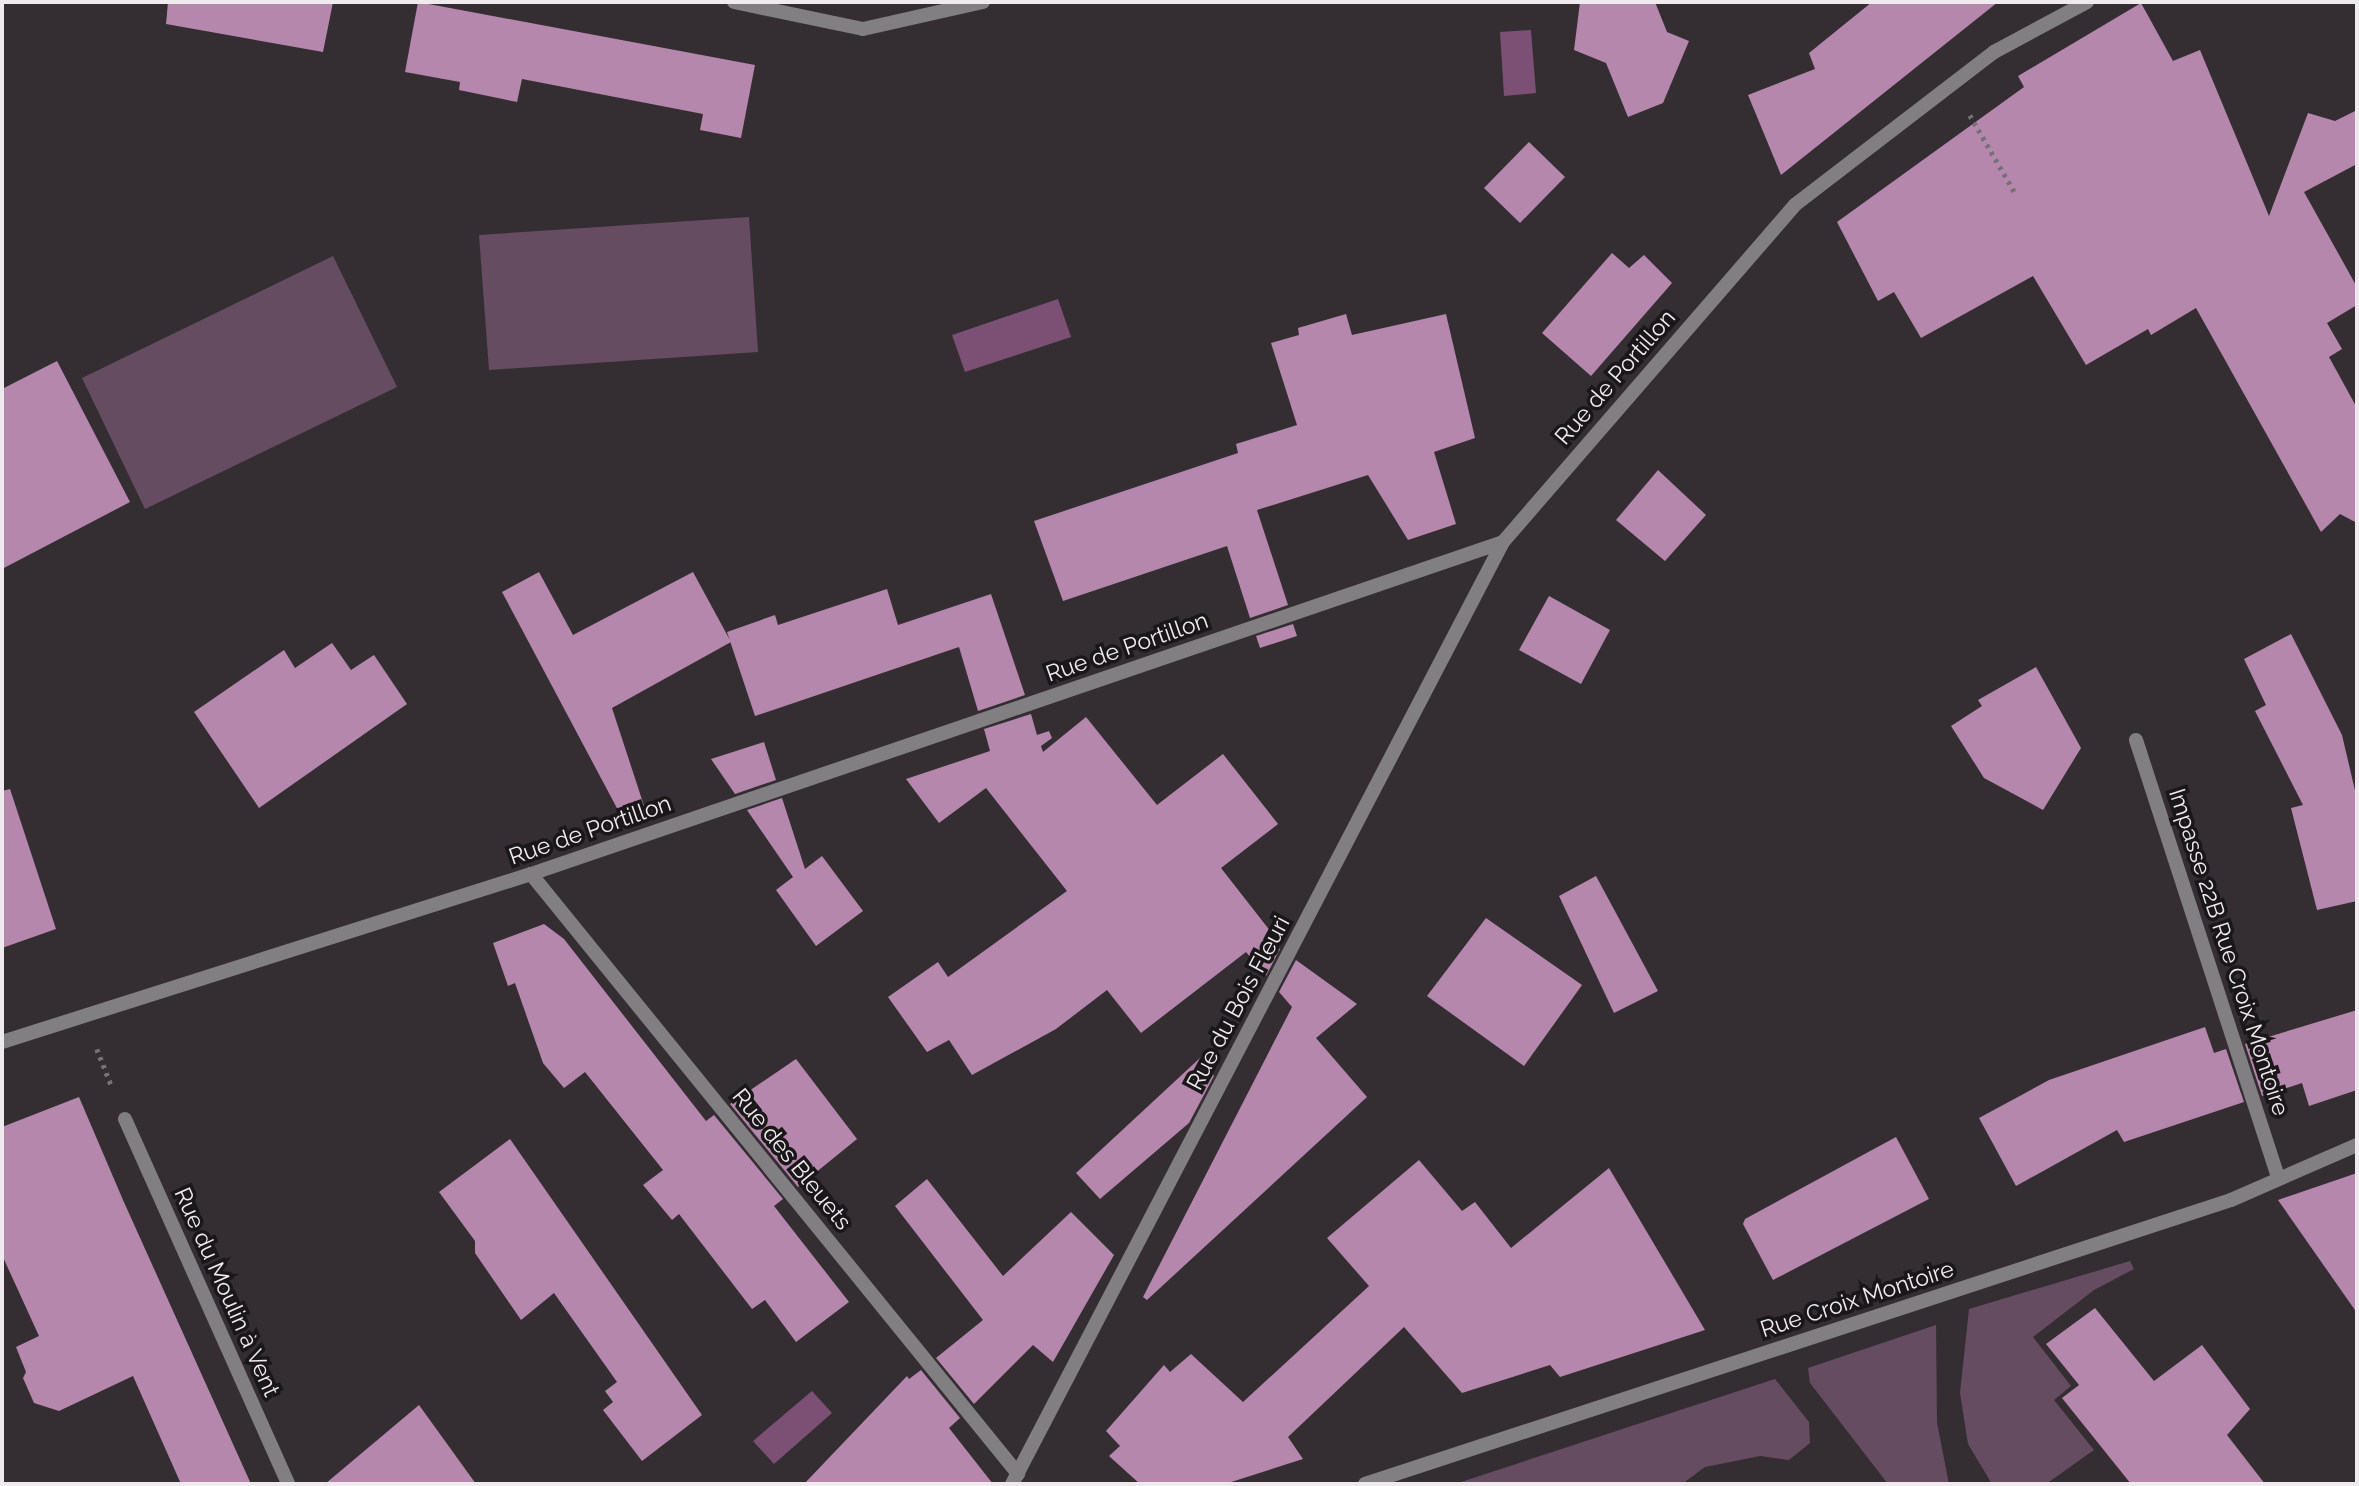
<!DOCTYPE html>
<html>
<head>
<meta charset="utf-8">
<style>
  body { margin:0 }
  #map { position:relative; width:2359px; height:1486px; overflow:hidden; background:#342e33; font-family:Raleway,sans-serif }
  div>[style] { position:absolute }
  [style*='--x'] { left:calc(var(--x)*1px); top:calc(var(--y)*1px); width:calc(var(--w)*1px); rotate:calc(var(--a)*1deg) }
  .green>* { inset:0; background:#664c61 }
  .water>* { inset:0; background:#7c5074 }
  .building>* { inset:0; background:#b687ac }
  .path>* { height:4.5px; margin-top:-2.25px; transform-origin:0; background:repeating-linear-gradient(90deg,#767175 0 3.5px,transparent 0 8.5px) }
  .street>* { height:14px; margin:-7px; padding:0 7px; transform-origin:7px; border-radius:7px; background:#827f82 }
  span { translate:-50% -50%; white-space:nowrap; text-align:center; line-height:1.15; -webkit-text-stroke:7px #1a1719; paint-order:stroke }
  .street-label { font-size:23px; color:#eeeaed }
  .frame { position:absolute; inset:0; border:4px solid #eeeaed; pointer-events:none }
</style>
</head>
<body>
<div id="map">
  <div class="green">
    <i style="clip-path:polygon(749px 217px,758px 352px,489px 370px,479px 235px)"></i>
    <i style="clip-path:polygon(333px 256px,397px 387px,145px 509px,82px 378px)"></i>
    <i style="clip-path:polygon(2130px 1261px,2134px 1269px,2094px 1290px,2033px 1337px,2071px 1386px,2054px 1400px,2094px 1450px,2046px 1484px,1992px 1484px,1968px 1444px,1960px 1393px,1969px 1309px)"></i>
    <i style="clip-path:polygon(1936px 1325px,1937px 1423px,1949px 1484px,1888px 1484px,1810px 1383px,1808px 1368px)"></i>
    <i style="clip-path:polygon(1775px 1379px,1809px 1422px,1810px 1443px,1789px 1460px,1760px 1456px,1705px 1467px,1682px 1484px,1455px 1484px)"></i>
  </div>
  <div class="water">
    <i style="clip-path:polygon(1531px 30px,1536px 93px,1504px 96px,1500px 32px)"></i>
    <i style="clip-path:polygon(1058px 299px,1071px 337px,965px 372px,952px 335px)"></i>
    <i style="clip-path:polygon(812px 1391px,832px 1413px,774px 1464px,753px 1441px)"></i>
  </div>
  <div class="building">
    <i style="clip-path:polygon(168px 2px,333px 2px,323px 52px,166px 24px)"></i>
    <i style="clip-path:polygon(418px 2px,755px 65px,741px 138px,700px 130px,703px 114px,522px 79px,517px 102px,459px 90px,460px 82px,405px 72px)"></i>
    <i style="clip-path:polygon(1580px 2px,1655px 2px,1667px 32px,1689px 41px,1663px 103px,1628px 117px,1606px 63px,1574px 50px)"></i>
    <i style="clip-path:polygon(1872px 2px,1998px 2px,1781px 175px,1748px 95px,1815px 69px,1809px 53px)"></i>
    <i style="clip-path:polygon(2141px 3px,2173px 61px,2200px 50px,2269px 216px,2308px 113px,2335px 121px,2357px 110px,2357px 164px,2304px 192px,2357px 287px,2357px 305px,2327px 323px,2342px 349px,2329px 357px,2357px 408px,2357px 523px,2340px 514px,2321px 532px,2196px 308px,2151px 335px,2148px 329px,2086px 365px,2033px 276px,1921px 338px,1894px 292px,1878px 301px,1837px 222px,2024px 87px,2018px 76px)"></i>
    <i style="clip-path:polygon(1529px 142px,1565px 177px,1520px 223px,1484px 188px)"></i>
    <i style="clip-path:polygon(1612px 253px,1629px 268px,1644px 255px,1672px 283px,1591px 376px,1542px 333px)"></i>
    <i style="clip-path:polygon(1346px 314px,1352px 335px,1446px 314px,1475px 438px,1434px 452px,1456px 524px,1408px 540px,1368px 475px,1257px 510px,1288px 605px,1250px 618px,1227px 546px,1063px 601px,1034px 521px,1238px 453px,1236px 444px,1297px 425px,1271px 343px,1299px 335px,1298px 328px)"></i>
    <i style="clip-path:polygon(57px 361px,130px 502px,2px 569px,2px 389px)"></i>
    <i style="clip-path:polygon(1658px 470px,1706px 515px,1665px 561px,1616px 520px)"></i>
    <i style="clip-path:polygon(539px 572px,573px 635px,693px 572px,731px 642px,612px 708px,648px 818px,627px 827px,502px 592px)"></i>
    <i style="clip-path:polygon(887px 589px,898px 625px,991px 594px,1025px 695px,978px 711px,959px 647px,755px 716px,727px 632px,775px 615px,778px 625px)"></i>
    <i style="clip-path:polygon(1549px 596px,1610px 630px,1581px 684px,1519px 650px)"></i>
    <i style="clip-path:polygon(1293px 624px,1297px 636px,1260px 648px,1256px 636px)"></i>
    <i style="clip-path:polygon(2291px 634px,2342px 735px,2357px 799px,2357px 901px,2317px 910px,2291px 808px,2303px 805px,2255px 711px,2266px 705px,2244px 659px)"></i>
    <i style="clip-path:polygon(332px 643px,351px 670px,374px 655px,407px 704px,259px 808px,194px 712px,284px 650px,295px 668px)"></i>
    <i style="clip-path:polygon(2036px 667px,2081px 748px,2043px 810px,1984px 778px,1951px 726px,1982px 706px,1978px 700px)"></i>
    <i style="clip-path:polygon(1031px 714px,1037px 735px,1049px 731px,1052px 738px,1041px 746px,1043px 752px,1086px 717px,1157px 805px,1223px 754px,1278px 824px,1221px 868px,1271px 932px,1264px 938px,1280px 949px,1266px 976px,1246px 952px,1141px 1033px,1107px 990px,1056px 1029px,972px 1075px,949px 1040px,927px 1052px,888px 997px,938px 962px,948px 977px,1067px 891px,986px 788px,939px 823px,906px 779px,990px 751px,984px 729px)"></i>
    <i style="clip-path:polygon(764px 742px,776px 780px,735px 794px,711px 759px)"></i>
    <i style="clip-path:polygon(10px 789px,56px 929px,2px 948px,2px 791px)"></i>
    <i style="clip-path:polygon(782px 798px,805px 869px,822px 856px,863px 911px,816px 946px,776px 890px,793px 877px,747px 810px)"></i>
    <i style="clip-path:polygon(1596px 876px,1658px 991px,1614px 1013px,1559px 896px)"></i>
    <i style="clip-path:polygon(1486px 918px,1582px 985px,1524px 1066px,1427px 996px)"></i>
    <i style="clip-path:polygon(544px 924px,564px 939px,706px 1121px,714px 1115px,783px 1199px,774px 1206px,849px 1302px,796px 1342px,765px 1300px,752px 1309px,679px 1214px,672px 1220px,643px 1185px,663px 1170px,585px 1072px,564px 1088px,543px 1063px,515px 983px,508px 986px,493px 943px)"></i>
    <i style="clip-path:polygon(1296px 960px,1357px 1004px,1316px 1038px,1367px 1097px,1147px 1300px,1143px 1297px,1292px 1007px,1279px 992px)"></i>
    <i style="clip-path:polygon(2357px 1010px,2357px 1090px,2309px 1106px,2302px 1083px,2262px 1096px,2245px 1044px)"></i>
    <i style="clip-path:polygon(2205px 1027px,2214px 1053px,2226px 1049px,2244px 1102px,2124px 1142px,2117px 1130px,2016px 1186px,1979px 1118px,2049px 1080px)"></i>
    <i style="clip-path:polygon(1200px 1058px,1214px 1076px,1189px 1123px,1100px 1199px,1076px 1173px)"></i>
    <i style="clip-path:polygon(796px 1059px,857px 1139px,798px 1187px,730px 1104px)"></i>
    <i style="clip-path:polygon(79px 1097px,123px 1200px,251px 1484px,181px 1484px,133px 1376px,59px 1411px,34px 1403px,23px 1378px,26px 1372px,16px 1347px,39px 1336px,2px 1255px,2px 1127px)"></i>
    <i style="clip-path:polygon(1896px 1137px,1929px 1199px,1773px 1280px,1743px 1224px,1745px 1219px)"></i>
    <i style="clip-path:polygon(510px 1139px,702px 1415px,642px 1461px,603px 1410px,613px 1402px,605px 1391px,617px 1382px,554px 1293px,521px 1320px,475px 1253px,475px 1241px,439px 1192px)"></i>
    <i style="clip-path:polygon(1419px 1160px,1462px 1211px,1475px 1202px,1511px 1248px,1609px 1168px,1705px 1330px,1560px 1377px,1550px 1365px,1462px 1393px,1404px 1327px,1288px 1437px,1303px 1459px,1225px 1484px,1140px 1484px,1109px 1456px,1120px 1446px,1106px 1431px,1164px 1365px,1170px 1372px,1191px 1354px,1243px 1402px,1369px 1286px,1327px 1238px)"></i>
    <i style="clip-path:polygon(2357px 1173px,2357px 1313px,2278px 1200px)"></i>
    <i style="clip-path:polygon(927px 1179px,1003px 1276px,1071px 1212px,1114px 1255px,1053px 1362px,1033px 1345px,974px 1404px,936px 1358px,983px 1320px,895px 1206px)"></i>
    <i style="clip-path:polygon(2095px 1308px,2154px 1381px,2202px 1345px,2250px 1409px,2227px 1435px,2265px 1484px,2131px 1484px,2062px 1398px,2079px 1385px,2046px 1344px)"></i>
    <i style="clip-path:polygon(921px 1370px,960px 1418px,949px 1428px,993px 1484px,804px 1484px,907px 1376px,909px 1379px)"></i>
    <i style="clip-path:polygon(419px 1405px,476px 1484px,325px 1484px)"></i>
  </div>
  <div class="path">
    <i style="--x:1970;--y:115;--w:90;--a:60"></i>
    <i style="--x:97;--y:1049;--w:41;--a:68.5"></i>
  </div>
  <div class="street">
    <i style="--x:734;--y:2;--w:132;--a:11.8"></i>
    <i style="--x:863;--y:29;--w:123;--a:-12.7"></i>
    <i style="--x:2136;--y:740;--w:459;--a:72"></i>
    <i style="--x:531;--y:874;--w:773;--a:50.93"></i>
    <i style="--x:2;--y:1042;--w:555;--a:-17.62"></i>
    <i style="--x:531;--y:874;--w:1027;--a:-18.86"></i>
    <i style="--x:1503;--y:542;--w:447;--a:-49.1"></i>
    <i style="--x:1796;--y:204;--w:250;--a:-37.5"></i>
    <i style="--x:1994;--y:52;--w:106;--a:-28.3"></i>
    <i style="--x:125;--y:1119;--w:400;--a:65.9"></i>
    <i style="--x:1012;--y:1484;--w:1062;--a:-62.47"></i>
    <i style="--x:1365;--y:1484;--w:911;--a:-18.16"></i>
    <i style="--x:2231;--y:1200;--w:137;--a:-23.6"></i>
  </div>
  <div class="street-label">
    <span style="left:1615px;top:377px;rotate:-49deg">Rue de Portillon</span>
    <span style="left:1127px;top:647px;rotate:-19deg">Rue de Portillon</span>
    <span style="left:590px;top:830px;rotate:-19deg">Rue de Portillon</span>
    <span style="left:2229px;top:952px;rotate:72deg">Impasse 22B Rue Croix Montoire</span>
    <span style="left:1238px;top:1003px;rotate:-62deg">Rue du Bois Fleuri</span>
    <span style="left:792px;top:1159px;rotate:51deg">Rue des Bleuets</span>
    <span style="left:227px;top:1292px;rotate:66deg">Rue du Moulin à Vent</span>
    <span style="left:1857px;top:1299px;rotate:-18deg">Rue Croix Montoire</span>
  </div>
  <div class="frame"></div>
</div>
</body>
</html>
